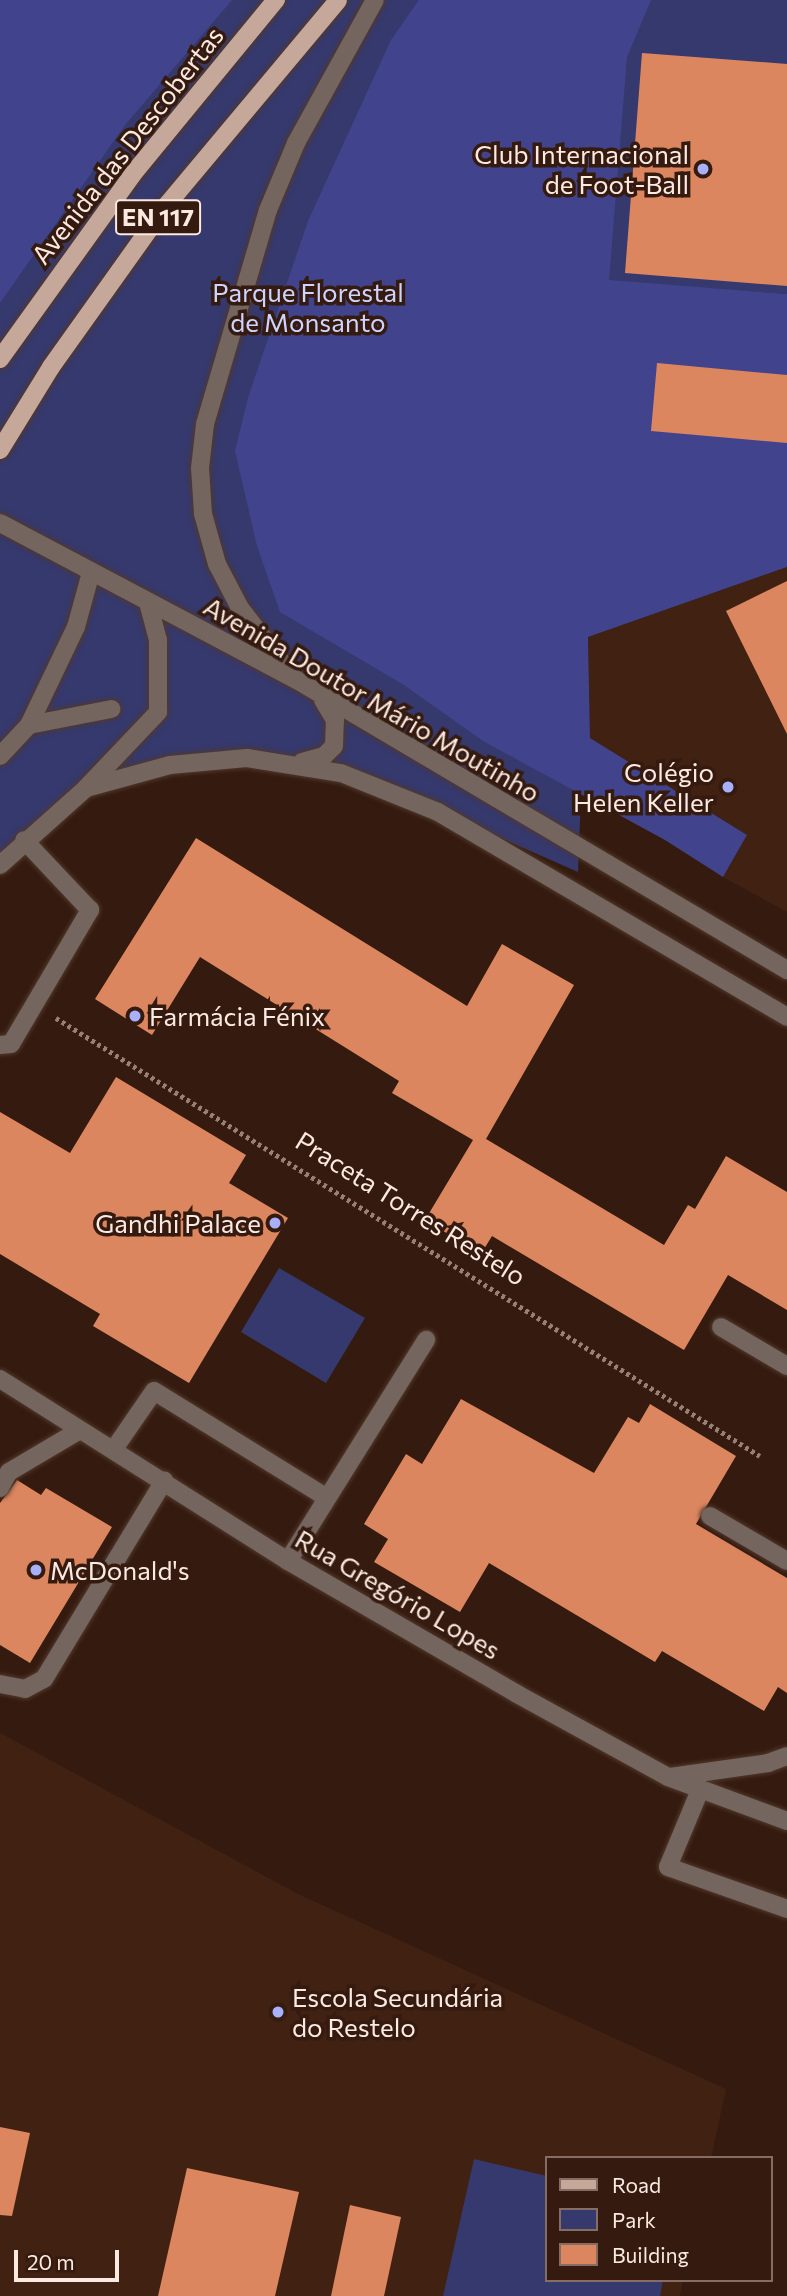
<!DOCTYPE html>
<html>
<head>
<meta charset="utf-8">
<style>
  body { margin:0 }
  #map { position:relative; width:787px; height:2296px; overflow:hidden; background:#351b0f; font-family:Commissioner,sans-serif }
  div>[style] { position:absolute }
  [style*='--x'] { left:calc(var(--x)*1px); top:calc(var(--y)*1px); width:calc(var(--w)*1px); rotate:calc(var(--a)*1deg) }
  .built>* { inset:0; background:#412112 }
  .green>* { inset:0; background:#36396d }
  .forest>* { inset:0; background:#41448d }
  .building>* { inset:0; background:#dc865f }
  .path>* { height:4.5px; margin-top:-2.25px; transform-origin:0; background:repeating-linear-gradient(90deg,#978076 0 3.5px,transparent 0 7px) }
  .roads { filter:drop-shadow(0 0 2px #51382c) drop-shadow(0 0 2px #51382c) }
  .minor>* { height:18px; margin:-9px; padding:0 9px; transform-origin:9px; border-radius:9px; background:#74655f }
  .major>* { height:18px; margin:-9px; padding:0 9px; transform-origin:9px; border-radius:9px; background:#c6a89b }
  .dots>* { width:19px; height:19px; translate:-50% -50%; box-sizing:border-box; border:4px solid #351b0f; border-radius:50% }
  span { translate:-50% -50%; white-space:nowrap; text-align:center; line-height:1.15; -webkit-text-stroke:7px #351b0f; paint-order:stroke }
  .shield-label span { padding:2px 5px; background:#351b0f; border:2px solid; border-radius:5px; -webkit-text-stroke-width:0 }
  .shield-label { font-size:24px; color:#fce9e1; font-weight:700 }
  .street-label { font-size:26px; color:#fce9e1 }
  .poi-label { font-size:26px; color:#fce9e1 }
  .right { translate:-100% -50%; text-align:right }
  .left { translate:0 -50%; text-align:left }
  .park-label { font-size:26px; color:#ced4ff }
  .legend { position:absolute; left:545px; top:2156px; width:228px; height:126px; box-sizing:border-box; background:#351b0f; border:2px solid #856d63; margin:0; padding:9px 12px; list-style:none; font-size:21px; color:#fce9e1 }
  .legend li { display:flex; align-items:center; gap:14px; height:35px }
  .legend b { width:35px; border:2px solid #856d63 }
  .scale { position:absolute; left:14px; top:2250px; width:105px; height:32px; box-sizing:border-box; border:4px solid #fce9e1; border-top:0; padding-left:9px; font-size:21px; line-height:24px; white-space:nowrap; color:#fce9e1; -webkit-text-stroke:5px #351b0f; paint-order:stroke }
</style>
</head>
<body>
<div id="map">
  <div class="built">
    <i style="clip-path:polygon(787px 567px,787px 912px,723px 877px,747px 835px,590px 738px,588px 637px)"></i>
    <i style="clip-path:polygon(0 1733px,298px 1894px,726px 2089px,711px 2158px,547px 2158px,547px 2280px,683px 2280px,680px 2296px,0 2296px)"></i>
  </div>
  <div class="green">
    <i style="clip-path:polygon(0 0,787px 0,787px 294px,702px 288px,596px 414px,578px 872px,344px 769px,248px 753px,151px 767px,59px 810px,0 863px)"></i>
    <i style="clip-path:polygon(279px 1268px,365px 1318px,326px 1383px,241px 1332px)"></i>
    <i style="clip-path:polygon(474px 2159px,547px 2176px,547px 2280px,663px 2280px,660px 2296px,443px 2296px)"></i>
  </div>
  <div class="forest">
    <i style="clip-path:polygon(0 0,232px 0,125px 125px,0 303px)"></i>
    <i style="clip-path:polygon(419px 0,651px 0,627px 57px,609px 280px,787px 294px,787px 567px,588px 637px,590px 738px,747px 835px,723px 877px,665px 840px,483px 741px,404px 685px,280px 612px,257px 546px,235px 451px,248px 398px,308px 221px,391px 40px)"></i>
  </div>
  <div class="building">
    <i style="clip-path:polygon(642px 53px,787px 64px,787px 286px,625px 273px)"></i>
    <i style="clip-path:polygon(657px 363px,787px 375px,787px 443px,651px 431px)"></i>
    <i style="clip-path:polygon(787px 581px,787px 734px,726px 611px)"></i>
    <i style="clip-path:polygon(196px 838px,467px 1006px,502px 944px,574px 985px,486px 1139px,664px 1245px,688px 1205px,695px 1209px,726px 1156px,787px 1192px,787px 1310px,728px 1275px,684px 1350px,492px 1236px,481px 1254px,425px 1220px,473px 1140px,392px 1093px,399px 1081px,200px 957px,152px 1035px,95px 999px)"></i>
    <i style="clip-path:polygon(116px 1077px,246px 1155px,229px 1183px,288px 1218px,189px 1383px,93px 1326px,100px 1314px,0 1254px,0 1112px,70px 1153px)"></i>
    <i style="clip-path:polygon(461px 1399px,594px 1473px,628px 1417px,639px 1423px,650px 1404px,736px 1456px,696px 1524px,787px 1578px,787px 1693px,778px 1687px,764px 1711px,662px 1651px,655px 1662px,489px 1563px,460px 1612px,374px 1562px,388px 1539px,364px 1524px,406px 1454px,422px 1464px)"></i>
    <i style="clip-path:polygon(17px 1480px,41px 1495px,46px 1488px,112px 1527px,30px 1663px,0 1645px,0 1503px)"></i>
    <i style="clip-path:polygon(0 2127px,30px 2133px,12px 2216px,0 2215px)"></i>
    <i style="clip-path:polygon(187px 2168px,299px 2192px,275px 2296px,158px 2296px)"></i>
    <i style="clip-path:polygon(350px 2205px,401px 2217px,384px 2296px,331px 2296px)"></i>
  </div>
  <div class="path">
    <i style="--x:56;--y:1018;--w:829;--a:31.89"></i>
  </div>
  <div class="roads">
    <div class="minor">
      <i style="--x:0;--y:523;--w:334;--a:27.9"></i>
      <i style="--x:295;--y:679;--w:572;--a:30.6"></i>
      <i style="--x:291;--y:674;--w:83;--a:-127.7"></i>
      <i style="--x:240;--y:608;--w:50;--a:-117.6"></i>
      <i style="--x:217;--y:564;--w:52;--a:-105.6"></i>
      <i style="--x:203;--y:514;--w:46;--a:-93.7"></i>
      <i style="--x:200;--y:468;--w:44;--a:-83.5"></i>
      <i style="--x:205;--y:424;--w:223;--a:-73.6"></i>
      <i style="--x:268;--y:210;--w:73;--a:-67.3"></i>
      <i style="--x:296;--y:143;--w:163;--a:-61.1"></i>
      <i style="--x:29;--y:725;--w:84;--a:-11"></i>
      <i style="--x:0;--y:756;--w:42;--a:-46.9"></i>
      <i style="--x:29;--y:725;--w:109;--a:-64.4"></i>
      <i style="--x:76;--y:627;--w:57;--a:-74.7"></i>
      <i style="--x:302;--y:762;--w:23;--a:-15"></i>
      <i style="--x:324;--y:756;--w:14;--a:-45"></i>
      <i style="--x:334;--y:746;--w:26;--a:-88"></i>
      <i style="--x:335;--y:720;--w:23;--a:-121"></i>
      <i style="--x:86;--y:788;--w:87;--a:-15.3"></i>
      <i style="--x:170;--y:765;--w:77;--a:-5.2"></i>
      <i style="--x:247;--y:758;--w:95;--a:9.1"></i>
      <i style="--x:341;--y:773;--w:105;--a:21.9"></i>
      <i style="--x:438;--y:812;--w:405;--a:30.4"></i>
      <i style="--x:0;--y:865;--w:115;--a:-41.8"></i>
      <i style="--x:86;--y:788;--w:105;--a:-46.5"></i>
      <i style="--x:158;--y:712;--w:72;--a:-90"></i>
      <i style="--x:158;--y:640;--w:38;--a:-105"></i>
      <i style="--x:0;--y:1045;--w:11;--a:-5"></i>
      <i style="--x:11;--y:1044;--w:156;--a:-59.5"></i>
      <i style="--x:90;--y:910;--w:96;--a:-133.3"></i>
      <i style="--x:721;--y:1327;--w:77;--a:30.6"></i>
      <i style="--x:0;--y:1379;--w:341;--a:32.3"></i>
      <i style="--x:288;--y:1561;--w:265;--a:30.1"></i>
      <i style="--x:517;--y:1694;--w:172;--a:28.8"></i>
      <i style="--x:668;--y:1777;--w:127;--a:20.3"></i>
      <i style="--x:114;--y:1449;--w:70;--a:-55.4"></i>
      <i style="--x:154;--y:1391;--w:203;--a:31.7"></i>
      <i style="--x:0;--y:1488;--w:18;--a:-61"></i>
      <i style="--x:9;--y:1472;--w:80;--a:-30.7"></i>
      <i style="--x:710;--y:1516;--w:89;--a:30.3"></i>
      <i style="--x:288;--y:1561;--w:261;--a:-58"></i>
      <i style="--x:0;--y:1684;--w:25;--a:11"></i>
      <i style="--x:25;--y:1689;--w:21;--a:-28"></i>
      <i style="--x:44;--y:1679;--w:232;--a:-58.8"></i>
      <i style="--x:670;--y:1777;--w:99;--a:-8.1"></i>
      <i style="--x:768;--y:1763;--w:20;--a:-20"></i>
      <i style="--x:700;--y:1790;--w:83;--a:112.6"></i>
      <i style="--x:668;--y:1867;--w:126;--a:19.4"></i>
    </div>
    <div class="major">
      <i style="--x:0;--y:359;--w:226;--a:-54.3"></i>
      <i style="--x:132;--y:175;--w:227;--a:-50.6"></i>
      <i style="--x:0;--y:450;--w:97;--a:-58.4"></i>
      <i style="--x:51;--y:367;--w:198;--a:-54.5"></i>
      <i style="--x:166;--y:206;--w:268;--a:-50.1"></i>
    </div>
  </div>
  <div class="dots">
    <i style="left:703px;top:169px;background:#a8b0fc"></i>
    <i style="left:728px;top:787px;background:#a8b0fc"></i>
    <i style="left:135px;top:1016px;background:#a8b0fc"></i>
    <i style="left:275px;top:1223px;background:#a8b0fc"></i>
    <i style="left:36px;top:1570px;background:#a8b0fc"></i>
    <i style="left:278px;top:2012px;background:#a8b0fc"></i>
  </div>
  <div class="shield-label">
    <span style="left:158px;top:217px">EN 117</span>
  </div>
  <div class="street-label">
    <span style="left:127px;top:145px;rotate:-52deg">Avenida das Descobertas</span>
    <span style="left:372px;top:699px;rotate:30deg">Avenida Doutor Mário Moutinho</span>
    <span style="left:411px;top:1208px;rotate:32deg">Praceta Torres Restelo</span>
    <span style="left:398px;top:1594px;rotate:30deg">Rua Gregório Lopes</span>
  </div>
  <div class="poi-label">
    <span class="right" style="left:689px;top:169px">Club Internacional<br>de Foot-Ball</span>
    <span class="right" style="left:714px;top:787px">Colégio<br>Helen Keller</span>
    <span class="left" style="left:149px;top:1016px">Farmácia Fénix</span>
    <span class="right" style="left:261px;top:1223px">Gandhi Palace</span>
    <span class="left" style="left:50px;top:1570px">McDonald's</span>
    <span class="left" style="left:292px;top:2012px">Escola Secundária<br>do Restelo</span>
  </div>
  <div class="park-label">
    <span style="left:308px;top:307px">Parque Florestal<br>de Monsanto</span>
  </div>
  <ul class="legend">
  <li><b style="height:9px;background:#c6a89b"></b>Road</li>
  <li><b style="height:19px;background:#36396d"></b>Park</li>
  <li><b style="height:19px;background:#dc865f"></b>Building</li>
  </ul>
  <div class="scale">20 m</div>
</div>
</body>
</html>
